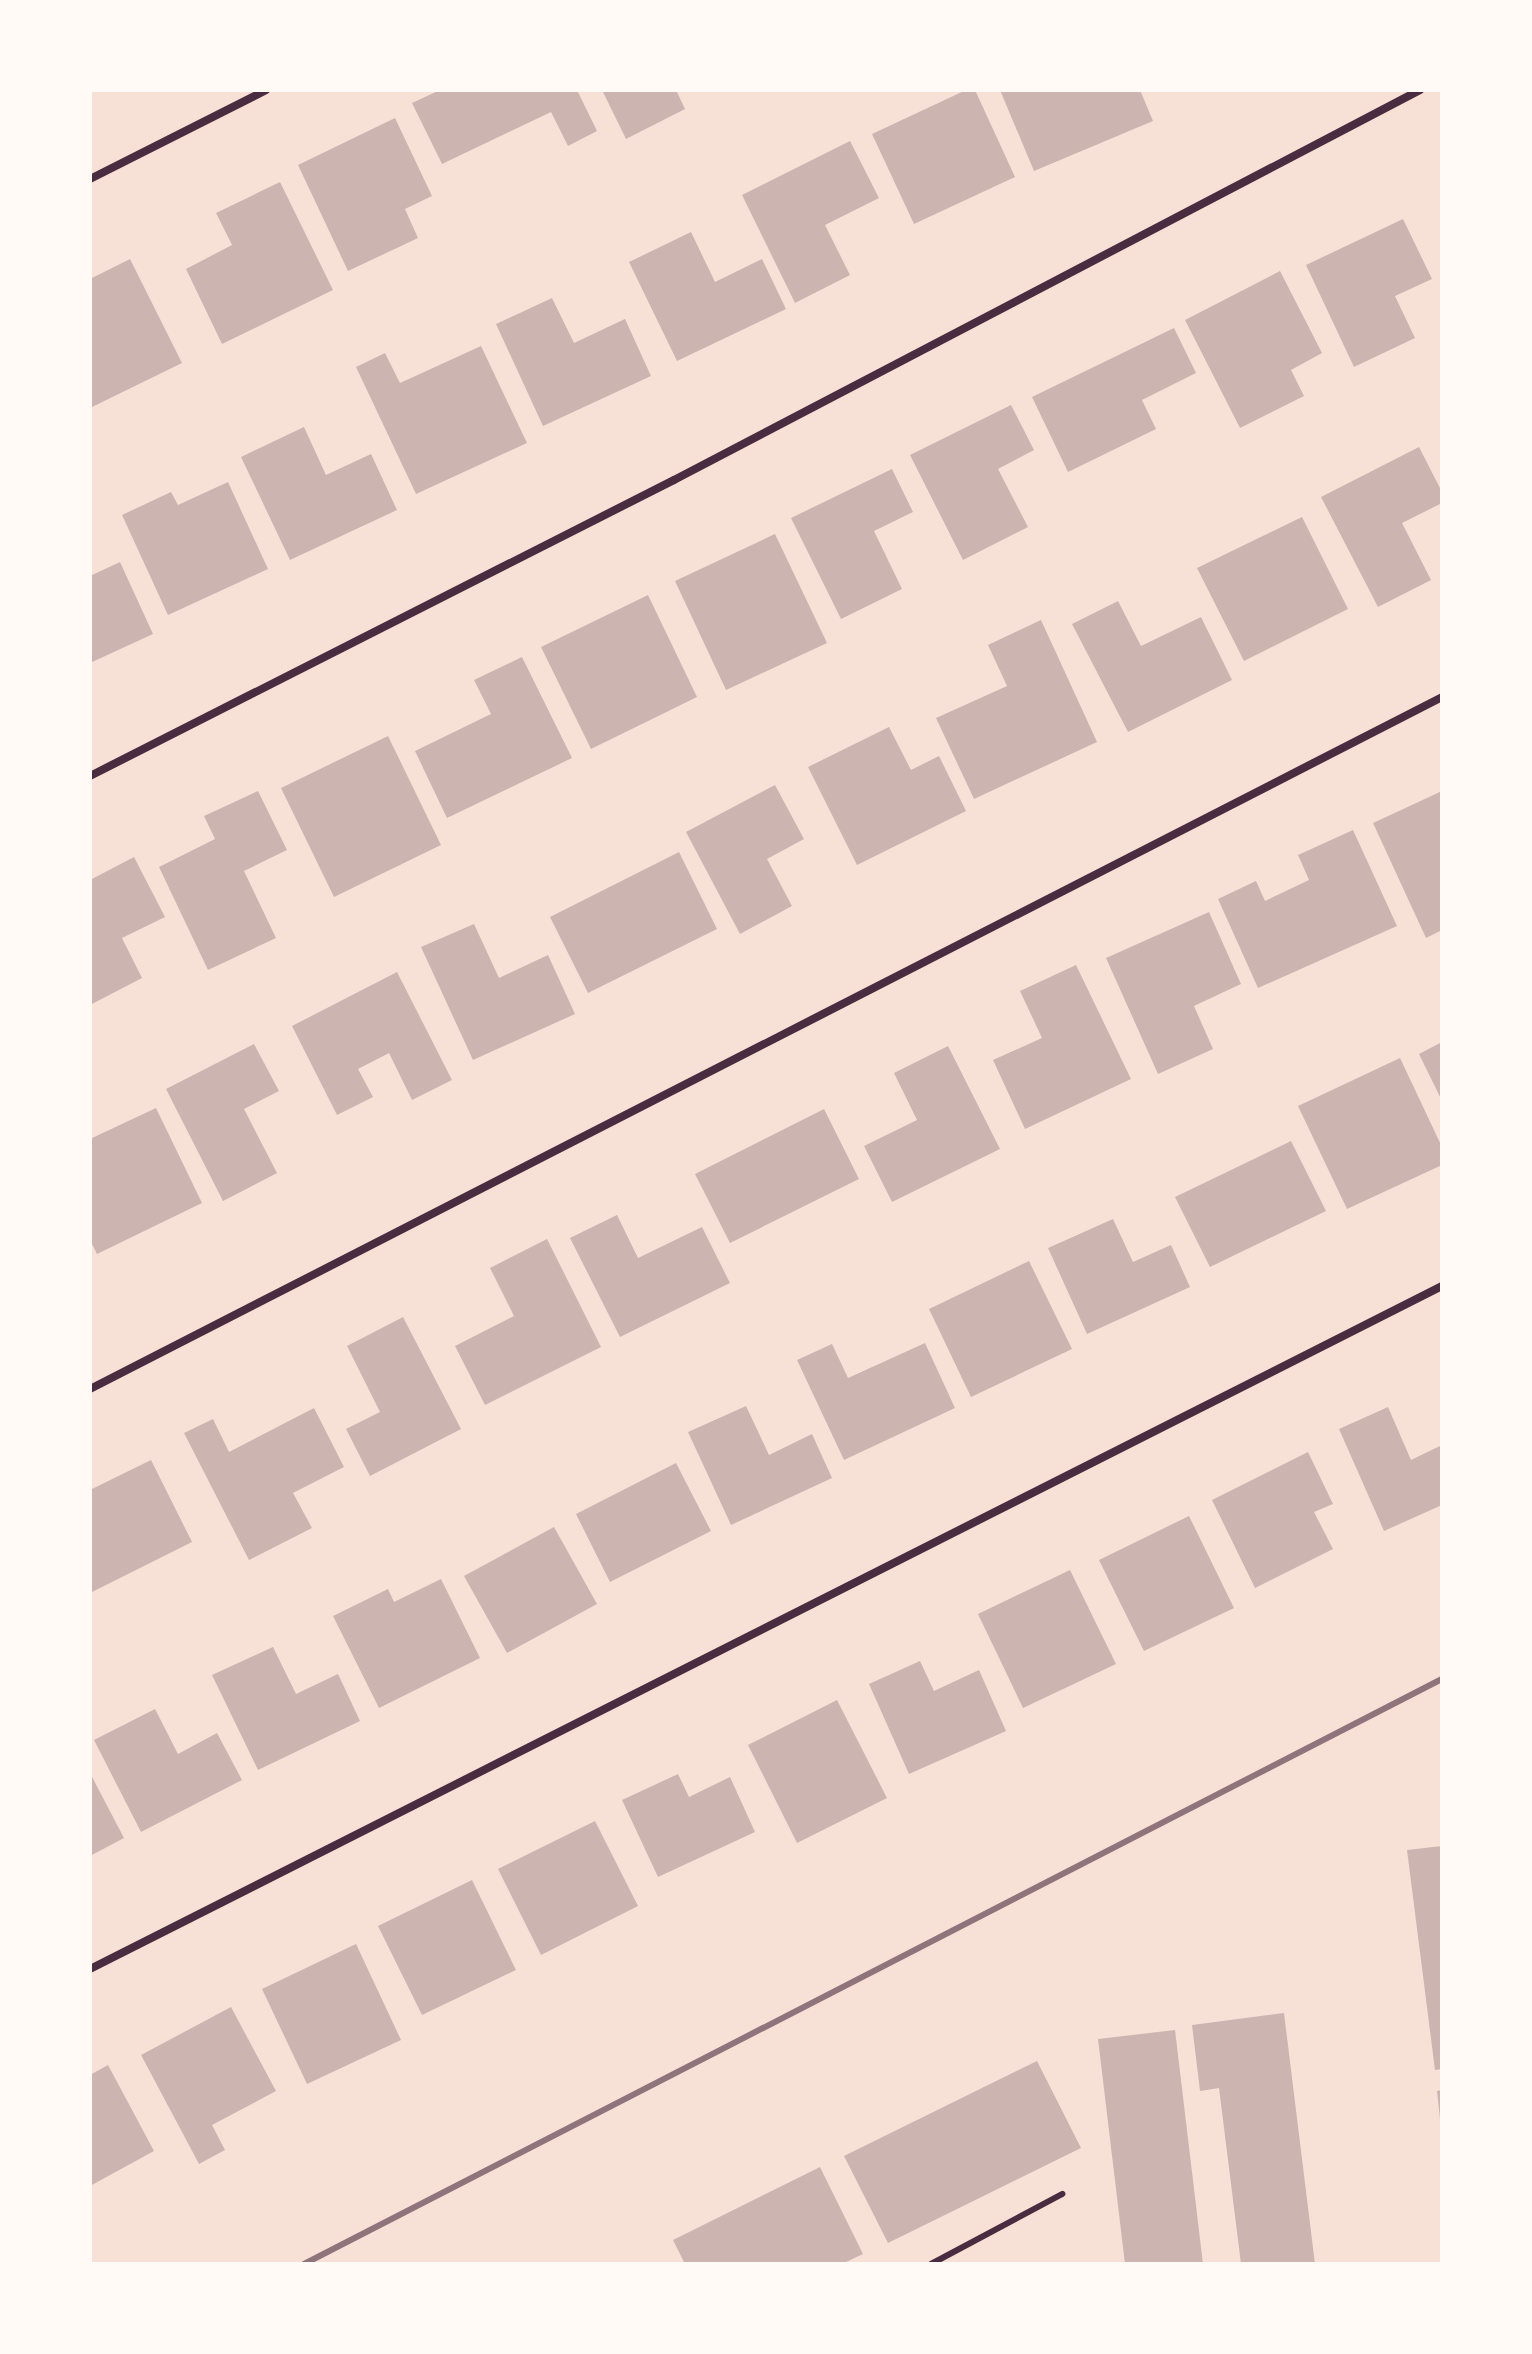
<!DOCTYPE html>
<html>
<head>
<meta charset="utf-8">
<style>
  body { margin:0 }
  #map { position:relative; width:1532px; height:2354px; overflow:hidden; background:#f7e1d7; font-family:"Crimson Pro",serif }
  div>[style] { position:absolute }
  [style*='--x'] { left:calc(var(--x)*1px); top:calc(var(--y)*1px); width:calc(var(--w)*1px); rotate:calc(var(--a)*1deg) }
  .building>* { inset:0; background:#ccb4b1 }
  .service>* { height:6px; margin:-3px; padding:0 3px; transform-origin:3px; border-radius:3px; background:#4a2c40 }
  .minor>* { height:8px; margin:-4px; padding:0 4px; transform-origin:4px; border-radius:4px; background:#4a2c40 }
  .rail>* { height:6px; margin:-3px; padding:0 3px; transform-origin:3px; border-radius:3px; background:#8f747c }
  span { translate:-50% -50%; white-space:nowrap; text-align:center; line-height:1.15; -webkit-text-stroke:6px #fffaf5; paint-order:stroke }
  .frame { position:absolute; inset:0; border:92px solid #fffaf5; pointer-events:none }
</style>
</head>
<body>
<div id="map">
  <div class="building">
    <i style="clip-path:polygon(440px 90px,577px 90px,597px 131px,568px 146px,551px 112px,442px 164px,412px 103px)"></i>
    <i style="clip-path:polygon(602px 90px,676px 90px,685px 109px,626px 139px)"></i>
    <i style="clip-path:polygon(966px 90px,975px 90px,1015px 177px,914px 224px,872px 134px)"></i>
    <i style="clip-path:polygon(1000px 90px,1140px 90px,1153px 121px,1034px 171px)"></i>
    <i style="clip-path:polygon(395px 118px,432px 196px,405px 209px,418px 238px,348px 271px,298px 165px)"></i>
    <i style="clip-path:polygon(850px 141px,879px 198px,825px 225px,850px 275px,795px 303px,742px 195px)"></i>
    <i style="clip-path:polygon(280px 182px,333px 290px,222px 344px,186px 269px,232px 245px,216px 213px)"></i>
    <i style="clip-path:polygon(1403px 219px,1432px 279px,1395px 296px,1415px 338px,1354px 367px,1306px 265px)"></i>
    <i style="clip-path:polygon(691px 232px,715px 282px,762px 259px,786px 309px,677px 361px,629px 262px)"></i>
    <i style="clip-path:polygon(130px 259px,182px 363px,90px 408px,90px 279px)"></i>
    <i style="clip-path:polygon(1280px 271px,1322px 353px,1291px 370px,1304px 396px,1240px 428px,1185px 320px)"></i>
    <i style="clip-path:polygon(552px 298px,574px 343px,625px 319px,651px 376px,543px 426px,496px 324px)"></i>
    <i style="clip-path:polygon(1174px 328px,1196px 373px,1142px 400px,1156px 429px,1068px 472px,1032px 397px)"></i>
    <i style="clip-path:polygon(481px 346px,527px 443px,416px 494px,356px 367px,385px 353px,400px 383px)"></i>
    <i style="clip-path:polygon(1011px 405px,1034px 450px,998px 469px,1028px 527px,963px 560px,910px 455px)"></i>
    <i style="clip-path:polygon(304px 427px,326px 475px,371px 454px,397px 510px,290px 560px,241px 457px)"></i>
    <i style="clip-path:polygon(1419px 447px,1442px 492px,1442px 503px,1402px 523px,1431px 580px,1378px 607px,1321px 497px)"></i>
    <i style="clip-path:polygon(892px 469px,913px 512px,874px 531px,902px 589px,841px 619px,791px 518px)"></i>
    <i style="clip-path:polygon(228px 482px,268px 569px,168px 615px,122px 515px,171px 492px,178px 505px)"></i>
    <i style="clip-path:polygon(1302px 517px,1348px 609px,1244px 661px,1197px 568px)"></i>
    <i style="clip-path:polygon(775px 534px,827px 643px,726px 690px,675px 581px)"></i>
    <i style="clip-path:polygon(120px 562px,153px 634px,90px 663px,90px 576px)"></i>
    <i style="clip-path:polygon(648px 595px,697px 697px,591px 749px,541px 647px)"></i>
    <i style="clip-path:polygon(1118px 601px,1141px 646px,1201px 617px,1232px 680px,1128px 732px,1072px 624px)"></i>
    <i style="clip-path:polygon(1041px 620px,1097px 742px,974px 799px,936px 718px,1007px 686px,988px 645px)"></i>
    <i style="clip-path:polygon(522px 657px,572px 758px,447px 818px,415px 751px,491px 714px,474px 680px)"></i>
    <i style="clip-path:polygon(889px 727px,911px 770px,939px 756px,966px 811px,857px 865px,808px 767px)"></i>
    <i style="clip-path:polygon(388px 736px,441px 845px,334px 897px,281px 788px)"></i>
    <i style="clip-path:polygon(775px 785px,804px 839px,767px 859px,792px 906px,740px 934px,686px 832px)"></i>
    <i style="clip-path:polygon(258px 791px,287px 850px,244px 871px,276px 938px,208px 970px,159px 867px,215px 839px,204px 816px)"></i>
    <i style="clip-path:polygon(1442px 791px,1442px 930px,1426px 938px,1373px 823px)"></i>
    <i style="clip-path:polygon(1353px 830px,1397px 926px,1258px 988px,1218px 899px,1256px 881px,1265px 901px,1309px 880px,1298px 855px)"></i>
    <i style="clip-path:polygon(679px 852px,717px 929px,588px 993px,550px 917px)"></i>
    <i style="clip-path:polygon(134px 857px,165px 917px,122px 938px,142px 978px,90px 1005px,90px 880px)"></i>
    <i style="clip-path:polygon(1209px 912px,1241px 984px,1194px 1006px,1213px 1049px,1158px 1074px,1106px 958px)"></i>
    <i style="clip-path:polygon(474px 924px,499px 978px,548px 955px,575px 1014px,473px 1060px,421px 947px)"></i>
    <i style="clip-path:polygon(1076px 965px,1131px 1079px,1025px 1129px,993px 1060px,1042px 1038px,1020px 991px)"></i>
    <i style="clip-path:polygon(397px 972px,452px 1080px,412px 1100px,389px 1053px,358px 1069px,373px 1097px,337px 1115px,292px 1026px)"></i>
    <i style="clip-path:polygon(1442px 1042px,1442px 1101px,1419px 1054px)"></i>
    <i style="clip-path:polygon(254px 1044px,279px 1091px,244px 1109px,277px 1173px,223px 1201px,166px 1089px)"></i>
    <i style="clip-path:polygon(948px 1046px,1000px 1149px,892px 1202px,864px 1146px,917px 1120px,894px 1073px)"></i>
    <i style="clip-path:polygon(1400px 1058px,1442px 1147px,1442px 1165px,1347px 1209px,1298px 1106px)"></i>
    <i style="clip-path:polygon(156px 1108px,202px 1203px,97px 1254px,90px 1240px,90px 1139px)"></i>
    <i style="clip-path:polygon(824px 1109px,859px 1179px,730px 1243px,695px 1174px)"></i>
    <i style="clip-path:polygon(1291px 1141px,1326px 1211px,1210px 1267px,1175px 1197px)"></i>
    <i style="clip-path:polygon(617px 1215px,638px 1258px,702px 1227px,730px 1283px,620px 1337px,570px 1238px)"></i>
    <i style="clip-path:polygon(1113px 1219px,1133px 1262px,1171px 1245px,1190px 1287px,1087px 1334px,1048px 1248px)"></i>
    <i style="clip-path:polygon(547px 1239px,601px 1347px,485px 1405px,455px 1346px,514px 1316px,490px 1268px)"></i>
    <i style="clip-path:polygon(1029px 1261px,1072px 1349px,971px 1397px,929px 1309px)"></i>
    <i style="clip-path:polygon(403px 1317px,461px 1429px,370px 1476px,346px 1429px,380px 1412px,347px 1346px)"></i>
    <i style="clip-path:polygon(925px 1343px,955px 1408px,844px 1460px,797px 1360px,832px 1344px,848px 1378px)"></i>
    <i style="clip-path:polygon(746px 1406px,769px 1455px,812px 1434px,832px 1478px,731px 1525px,688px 1432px)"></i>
    <i style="clip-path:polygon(1388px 1407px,1411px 1460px,1442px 1445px,1442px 1505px,1384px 1531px,1339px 1429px)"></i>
    <i style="clip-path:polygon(314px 1408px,344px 1467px,293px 1493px,312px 1528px,249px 1560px,184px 1433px,213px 1419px,229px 1452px)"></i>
    <i style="clip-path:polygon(1308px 1452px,1333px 1504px,1314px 1512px,1333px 1549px,1255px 1588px,1212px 1500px)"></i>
    <i style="clip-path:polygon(151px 1460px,192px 1542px,90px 1593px,90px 1490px)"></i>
    <i style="clip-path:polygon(676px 1463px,711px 1531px,610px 1582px,576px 1514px)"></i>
    <i style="clip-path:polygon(1189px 1516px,1234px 1608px,1144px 1651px,1099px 1560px)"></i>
    <i style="clip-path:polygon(554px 1527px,597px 1604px,507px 1653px,464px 1576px)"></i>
    <i style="clip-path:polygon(1070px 1570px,1116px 1664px,1023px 1708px,978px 1614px)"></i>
    <i style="clip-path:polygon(441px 1579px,480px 1658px,379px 1708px,333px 1616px,388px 1589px,394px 1602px)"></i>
    <i style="clip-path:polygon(273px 1647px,296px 1694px,338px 1674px,360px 1721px,258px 1770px,212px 1675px)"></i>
    <i style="clip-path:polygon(920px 1661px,934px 1691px,979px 1670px,1006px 1731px,909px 1774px,869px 1684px)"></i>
    <i style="clip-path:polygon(837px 1700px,887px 1798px,797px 1843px,748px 1745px)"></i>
    <i style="clip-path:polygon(155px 1709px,178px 1754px,217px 1733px,242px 1780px,141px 1832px,94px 1740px)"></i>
    <i style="clip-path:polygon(90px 1773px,124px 1838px,90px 1856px)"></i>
    <i style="clip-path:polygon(678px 1774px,689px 1797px,730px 1777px,755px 1832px,658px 1877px,622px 1800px)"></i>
    <i style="clip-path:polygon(595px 1821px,638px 1906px,541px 1955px,498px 1869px)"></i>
    <i style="clip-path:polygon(1442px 1846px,1442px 2069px,1435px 2070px,1407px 1850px)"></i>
    <i style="clip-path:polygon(472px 1880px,516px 1970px,422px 2015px,378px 1926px)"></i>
    <i style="clip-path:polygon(356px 1944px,401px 2040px,307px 2084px,262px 1989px)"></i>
    <i style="clip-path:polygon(231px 2007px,276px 2091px,212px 2125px,225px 2150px,199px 2164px,141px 2055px)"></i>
    <i style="clip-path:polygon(1284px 2013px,1315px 2264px,1241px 2264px,1219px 2088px,1200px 2091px,1192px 2025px)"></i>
    <i style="clip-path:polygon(1175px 2030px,1203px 2264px,1125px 2264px,1098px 2039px)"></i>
    <i style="clip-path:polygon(1037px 2061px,1081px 2148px,888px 2243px,844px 2156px)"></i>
    <i style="clip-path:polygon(108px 2065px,154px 2151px,90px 2186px,90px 2075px)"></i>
    <i style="clip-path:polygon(1442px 2090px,1442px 2119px,1440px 2119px,1437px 2091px)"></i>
    <i style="clip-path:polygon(820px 2167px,863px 2254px,842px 2264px,685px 2264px,673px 2240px)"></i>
  </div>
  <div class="service">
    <i style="--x:931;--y:2264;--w:149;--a:-28.1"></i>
  </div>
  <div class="minor">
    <i style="--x:90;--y:179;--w:197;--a:-26.8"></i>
    <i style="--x:90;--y:776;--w:655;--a:-26.88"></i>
    <i style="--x:674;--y:480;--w:842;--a:-27.6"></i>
    <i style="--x:90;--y:1389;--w:1519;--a:-27.1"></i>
    <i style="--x:90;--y:1969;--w:1515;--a:-26.8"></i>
  </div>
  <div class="rail">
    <i style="--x:304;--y:2264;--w:1280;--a:-27.21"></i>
  </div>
  <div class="frame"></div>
</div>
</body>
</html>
